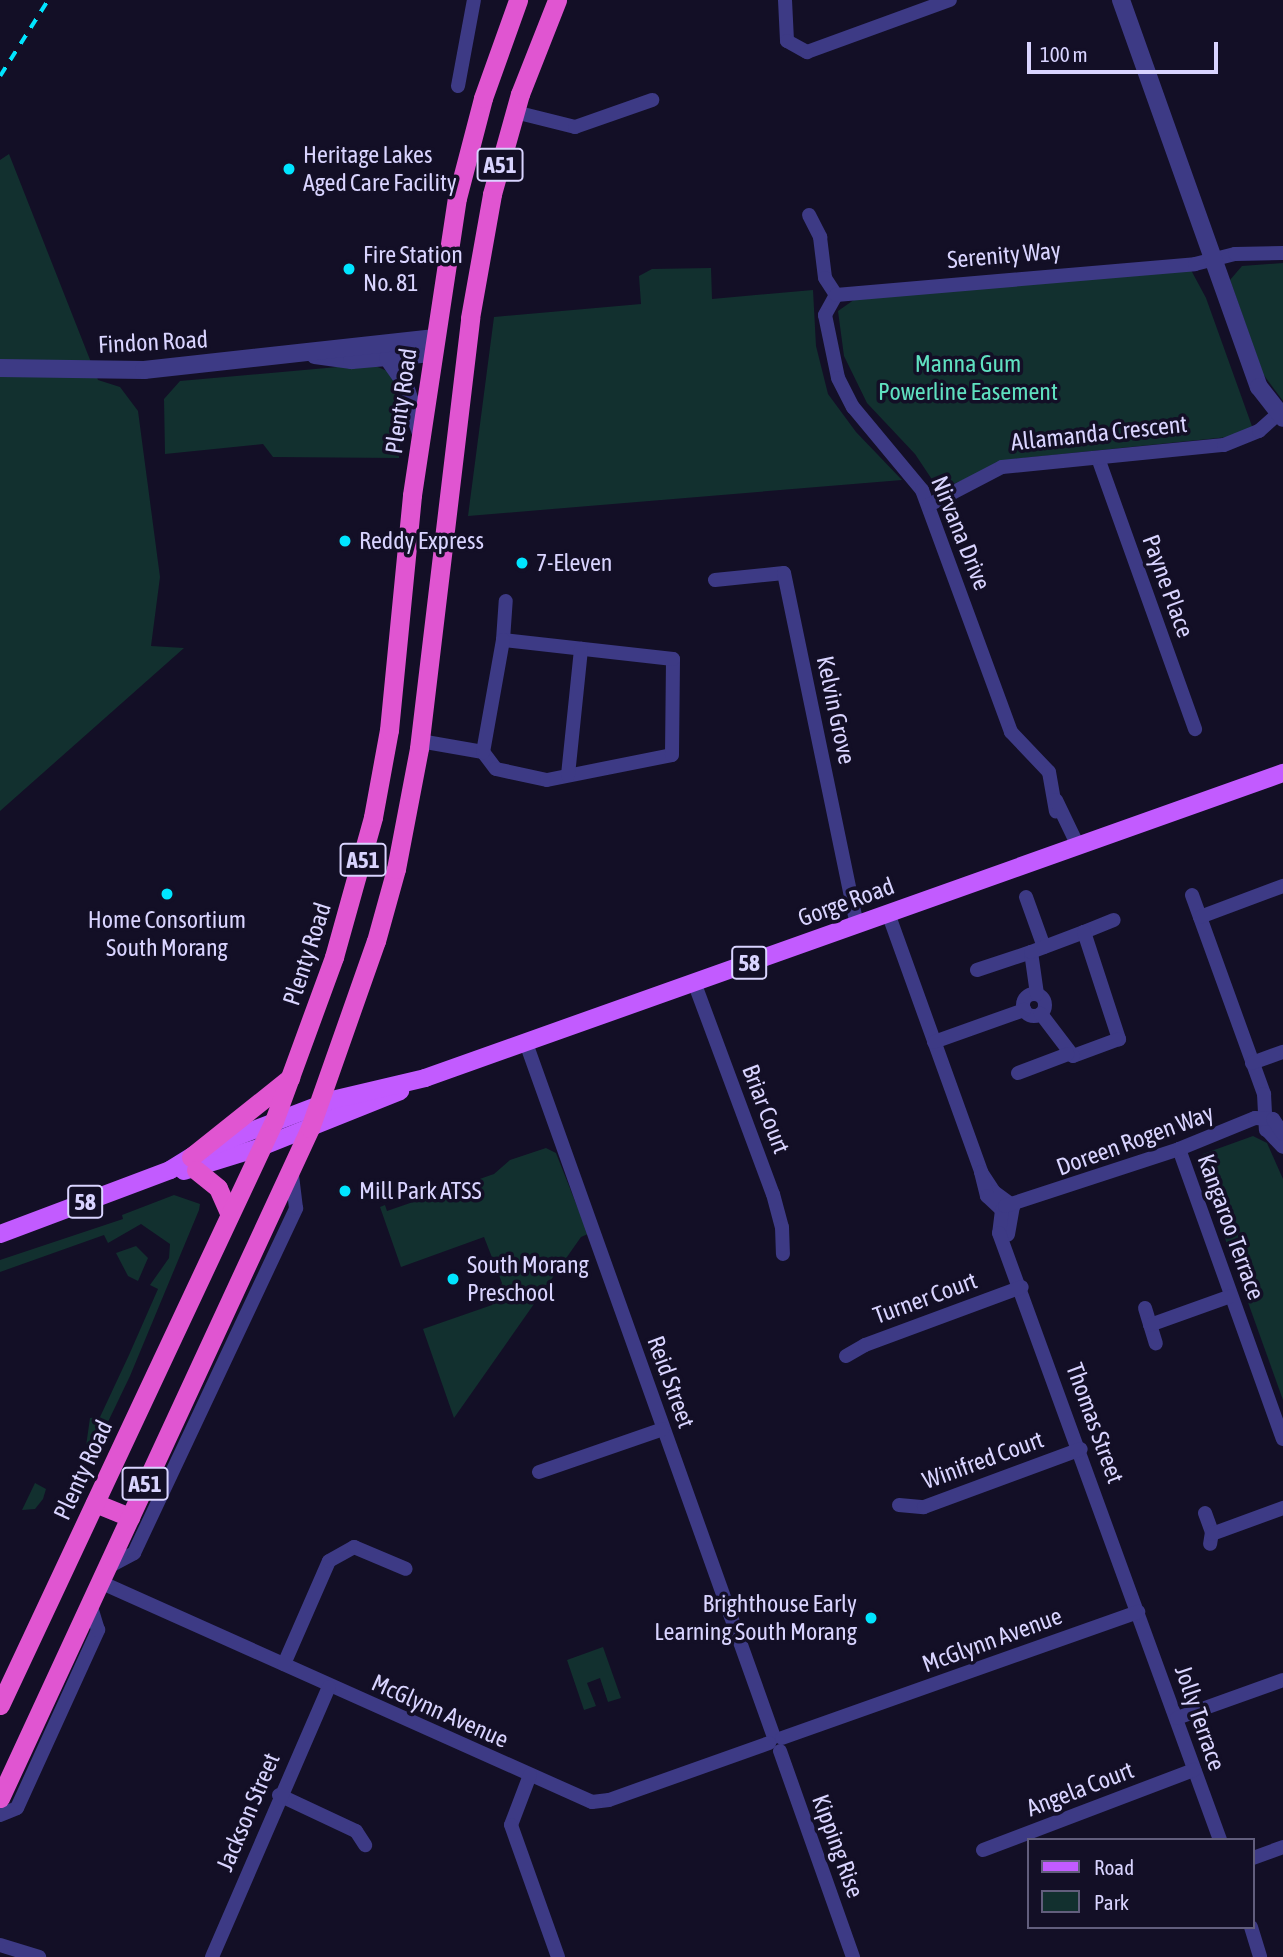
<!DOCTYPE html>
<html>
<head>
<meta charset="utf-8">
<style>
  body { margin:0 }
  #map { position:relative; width:1283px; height:1957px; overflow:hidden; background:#130f26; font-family:"Asap Condensed",sans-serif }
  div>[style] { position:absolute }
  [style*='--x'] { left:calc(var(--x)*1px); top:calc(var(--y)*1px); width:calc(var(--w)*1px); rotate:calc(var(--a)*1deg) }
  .green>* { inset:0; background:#12302f }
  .minor>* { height:14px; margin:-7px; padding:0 7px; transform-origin:7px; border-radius:7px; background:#3d3a85 }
  .minor>.ring { margin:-7px; padding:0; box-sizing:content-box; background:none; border:14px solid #3d3a85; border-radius:50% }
  .tertiary>* { height:18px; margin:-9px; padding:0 9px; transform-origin:9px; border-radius:9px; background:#3d3a85 }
  .primary>* { height:18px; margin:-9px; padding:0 9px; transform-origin:9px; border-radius:9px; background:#c25bff }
  .trunk>* { height:19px; margin:-9.5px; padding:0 9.5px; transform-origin:9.5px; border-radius:9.5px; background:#e055d1 }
  .rail>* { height:3.5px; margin-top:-1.75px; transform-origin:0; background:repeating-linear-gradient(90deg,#00e5ff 0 10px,transparent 0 19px) }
  .dots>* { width:19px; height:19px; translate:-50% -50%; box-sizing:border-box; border:4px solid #130f26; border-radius:50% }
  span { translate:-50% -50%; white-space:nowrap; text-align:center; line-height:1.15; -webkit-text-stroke:7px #130f26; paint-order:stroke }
  .shield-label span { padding:2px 5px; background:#130f26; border:2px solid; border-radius:5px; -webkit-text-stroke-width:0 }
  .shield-label { font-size:23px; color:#d9d4ff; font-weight:700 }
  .poi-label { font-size:24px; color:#d9d4ff }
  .left { translate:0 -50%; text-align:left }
  .right { translate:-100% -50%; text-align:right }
  .street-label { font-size:24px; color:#d9d4ff }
  .park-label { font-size:24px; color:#5fe0c0 }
  .legend { position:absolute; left:1027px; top:1838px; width:228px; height:91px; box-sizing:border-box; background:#130f26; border:2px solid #625e7d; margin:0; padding:9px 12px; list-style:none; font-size:21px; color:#d9d4ff }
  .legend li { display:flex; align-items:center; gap:14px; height:35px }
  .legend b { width:35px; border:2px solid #625e7d }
  .scale { position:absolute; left:1027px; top:42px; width:191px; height:32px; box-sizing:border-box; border:4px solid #d9d4ff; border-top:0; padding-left:9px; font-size:21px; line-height:24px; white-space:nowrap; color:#d9d4ff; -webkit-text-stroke:5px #130f26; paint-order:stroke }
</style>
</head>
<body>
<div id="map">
  <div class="green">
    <i style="clip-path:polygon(9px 154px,98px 380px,120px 387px,138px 411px,160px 577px,151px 646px,184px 648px,0 811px,0 160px)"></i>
    <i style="clip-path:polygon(1283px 263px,1283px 401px,1263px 374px,1230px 280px,1242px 266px)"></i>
    <i style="clip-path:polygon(711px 268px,712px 299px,813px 290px,816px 346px,828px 394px,856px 432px,902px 480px,468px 516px,494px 317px,641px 304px,639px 276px,652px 269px)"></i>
    <i style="clip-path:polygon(1191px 270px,1206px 298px,1253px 429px,1228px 437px,1013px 459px,939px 490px,915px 454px,867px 403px,844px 356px,838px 311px,858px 297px)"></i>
    <i style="clip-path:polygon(371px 364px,394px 374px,403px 408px,399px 458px,273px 457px,263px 444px,165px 454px,164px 399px,180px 381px)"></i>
    <i style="clip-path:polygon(1253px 1136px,1267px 1143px,1283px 1179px,1283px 1400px,1198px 1163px,1203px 1154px)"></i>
    <i style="clip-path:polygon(546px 1148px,556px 1153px,588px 1234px,581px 1237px,454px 1418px,423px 1329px,492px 1305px,502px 1283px,484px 1237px,401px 1267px,380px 1207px,385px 1205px,387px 1211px,494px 1174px,510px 1160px)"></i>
    <i style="clip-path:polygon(174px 1195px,200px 1204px,199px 1210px,130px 1376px,94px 1451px,85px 1453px,90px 1418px,100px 1417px,129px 1355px,158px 1289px,150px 1285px,169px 1258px,170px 1244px,141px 1224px,108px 1243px,104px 1235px,0 1272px,0 1260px,123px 1219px,122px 1215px)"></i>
    <i style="clip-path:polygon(136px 1246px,148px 1258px,138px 1281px,128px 1276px,116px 1253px)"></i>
    <i style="clip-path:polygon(35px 1483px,46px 1489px,43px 1499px,35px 1509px,22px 1510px)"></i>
    <i style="clip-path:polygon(603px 1647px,621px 1698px,608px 1702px,600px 1678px,587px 1683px,596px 1706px,584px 1710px,567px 1660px)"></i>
  </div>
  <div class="minor">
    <i style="--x:785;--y:0;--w:41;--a:87.2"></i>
    <i style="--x:787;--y:41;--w:23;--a:29"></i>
    <i style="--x:807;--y:52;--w:152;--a:-20"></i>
    <i style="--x:458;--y:86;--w:87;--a:-79.5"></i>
    <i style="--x:515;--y:112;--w:62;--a:14"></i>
    <i style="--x:575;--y:127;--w:82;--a:-19.3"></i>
    <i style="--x:809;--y:215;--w:25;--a:63"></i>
    <i style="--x:820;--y:237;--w:41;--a:83"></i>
    <i style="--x:825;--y:278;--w:20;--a:57"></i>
    <i style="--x:836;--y:295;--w:23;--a:119"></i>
    <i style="--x:825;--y:315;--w:64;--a:78.3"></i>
    <i style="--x:838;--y:378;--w:33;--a:63"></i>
    <i style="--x:853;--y:407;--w:108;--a:50.3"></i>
    <i style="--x:922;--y:490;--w:258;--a:69.8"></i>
    <i style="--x:1011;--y:732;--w:55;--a:46.5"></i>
    <i style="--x:1049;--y:772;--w:40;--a:80"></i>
    <i style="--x:836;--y:295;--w:360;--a:-4.9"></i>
    <i style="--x:1195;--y:264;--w:41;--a:-14"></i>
    <i style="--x:1235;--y:254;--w:48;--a:-1.2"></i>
    <i style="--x:1098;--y:458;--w:288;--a:70.3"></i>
    <i style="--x:929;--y:505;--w:82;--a:-27.5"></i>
    <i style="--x:1002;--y:467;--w:223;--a:-5.7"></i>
    <i style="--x:1224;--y:445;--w:38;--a:-22"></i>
    <i style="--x:1259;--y:431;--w:25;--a:-42"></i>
    <i style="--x:715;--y:580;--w:69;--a:-5.8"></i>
    <i style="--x:784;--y:573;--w:359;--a:78.3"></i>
    <i style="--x:503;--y:640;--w:39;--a:-86"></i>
    <i style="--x:420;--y:741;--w:64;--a:9.9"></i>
    <i style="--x:483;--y:752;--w:21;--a:53"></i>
    <i style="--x:496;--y:769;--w:52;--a:12.2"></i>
    <i style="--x:547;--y:780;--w:127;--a:-11.3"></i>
    <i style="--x:672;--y:755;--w:96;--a:-89.4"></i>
    <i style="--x:673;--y:659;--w:171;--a:-173.6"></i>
    <i style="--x:503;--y:640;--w:114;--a:100.1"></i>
    <i style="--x:568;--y:775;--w:127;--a:-84.1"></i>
    <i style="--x:1056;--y:800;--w:51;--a:64.4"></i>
    <i style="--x:1192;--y:895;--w:212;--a:70.1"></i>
    <i style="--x:1264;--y:1094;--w:36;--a:87"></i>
    <i style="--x:1026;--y:897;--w:53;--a:70.2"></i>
    <i style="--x:888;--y:913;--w:275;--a:70.2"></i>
    <i style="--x:981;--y:1172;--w:24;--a:57"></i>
    <i style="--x:994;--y:1192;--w:24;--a:36"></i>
    <i style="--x:1013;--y:1206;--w:29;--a:100"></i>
    <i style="--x:1200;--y:917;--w:89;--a:-20.5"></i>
    <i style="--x:1084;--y:932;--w:32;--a:-22"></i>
    <i style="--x:977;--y:970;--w:57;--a:-18.4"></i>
    <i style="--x:694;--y:982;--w:226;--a:69.6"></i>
    <i style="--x:773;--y:1194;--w:34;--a:75"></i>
    <i style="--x:782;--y:1227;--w:27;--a:88"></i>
    <i class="ring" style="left:1023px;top:994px;width:8px;height:8px"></i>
    <i style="--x:1037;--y:994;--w:42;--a:-98.1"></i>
    <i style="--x:1031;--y:952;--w:57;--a:-20.7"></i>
    <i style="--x:1084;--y:932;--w:113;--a:71.9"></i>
    <i style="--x:1119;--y:1039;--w:49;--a:159.7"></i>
    <i style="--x:1073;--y:1056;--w:53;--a:-127.3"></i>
    <i style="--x:934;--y:1042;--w:96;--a:-19.6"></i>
    <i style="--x:526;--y:1043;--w:737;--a:70.34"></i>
    <i style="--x:1252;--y:1063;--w:33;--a:-20"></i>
    <i style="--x:1018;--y:1073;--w:53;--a:-20.8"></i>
    <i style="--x:1267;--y:1130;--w:23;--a:47"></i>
    <i style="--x:1179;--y:1149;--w:308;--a:70.3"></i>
    <i style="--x:981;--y:1172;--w:25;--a:76"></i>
    <i style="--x:987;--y:1196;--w:21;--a:43"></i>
    <i style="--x:1002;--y:1210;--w:23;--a:97"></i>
    <i style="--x:999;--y:1233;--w:646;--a:69.99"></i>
    <i style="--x:1005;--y:1206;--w:183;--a:-18.1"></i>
    <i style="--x:1179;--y:1149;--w:82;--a:-22.2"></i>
    <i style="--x:1255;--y:1118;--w:18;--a:3"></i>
    <i style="--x:1273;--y:1119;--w:18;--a:56"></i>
    <i style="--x:1145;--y:1308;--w:37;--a:73"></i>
    <i style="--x:1150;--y:1325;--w:86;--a:-19.7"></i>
    <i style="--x:846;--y:1356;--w:22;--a:-30"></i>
    <i style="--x:865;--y:1345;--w:167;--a:-20.3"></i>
    <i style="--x:539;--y:1472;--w:131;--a:-19.1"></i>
    <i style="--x:899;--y:1505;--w:25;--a:5"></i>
    <i style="--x:924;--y:1507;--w:167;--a:-20.3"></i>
    <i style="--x:1205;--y:1513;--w:20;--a:70"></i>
    <i style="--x:1212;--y:1532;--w:12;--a:99"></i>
    <i style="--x:1212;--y:1534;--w:76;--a:-20.1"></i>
    <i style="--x:106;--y:1568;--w:32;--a:-28"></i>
    <i style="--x:134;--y:1553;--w:381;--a:-64.8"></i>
    <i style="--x:296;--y:1208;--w:38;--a:-97"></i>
    <i style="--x:100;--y:1582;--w:539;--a:24.09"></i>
    <i style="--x:592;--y:1802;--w:17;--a:-7"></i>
    <i style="--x:609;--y:1800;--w:170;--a:-19.6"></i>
    <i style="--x:284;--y:1664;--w:112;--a:-66.4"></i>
    <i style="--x:329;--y:1561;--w:29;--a:-29"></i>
    <i style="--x:354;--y:1547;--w:56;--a:22.9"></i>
    <i style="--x:1177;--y:1718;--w:113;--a:-19.7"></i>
    <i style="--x:782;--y:1738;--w:378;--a:-19.5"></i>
    <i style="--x:780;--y:1751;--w:219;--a:70.5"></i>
    <i style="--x:530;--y:1775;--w:53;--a:110.8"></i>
    <i style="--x:511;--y:1825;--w:140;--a:70.4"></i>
    <i style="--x:279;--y:1795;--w:85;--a:25.1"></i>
    <i style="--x:356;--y:1831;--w:17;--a:57"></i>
    <i style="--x:0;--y:1815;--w:18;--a:-22"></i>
    <i style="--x:17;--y:1808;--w:196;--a:-65.5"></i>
    <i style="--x:98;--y:1630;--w:27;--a:-107"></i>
    <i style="--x:983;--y:1850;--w:226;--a:-20.8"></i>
    <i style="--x:1253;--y:1858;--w:32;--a:-20"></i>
    <i style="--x:1251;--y:1927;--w:31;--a:73"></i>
    <i style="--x:0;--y:1945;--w:41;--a:17.1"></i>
    <i style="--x:212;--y:1957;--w:294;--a:-66.6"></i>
  </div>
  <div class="tertiary">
    <i style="--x:1121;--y:0;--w:411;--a:70.4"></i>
    <i style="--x:1259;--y:387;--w:39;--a:52"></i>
    <i style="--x:315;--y:355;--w:37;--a:8"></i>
    <i style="--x:352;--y:360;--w:81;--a:-4.9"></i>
    <i style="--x:388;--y:358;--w:24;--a:55"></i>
    <i style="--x:402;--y:378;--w:61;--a:71"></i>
    <i style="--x:0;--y:368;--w:144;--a:0.8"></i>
    <i style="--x:144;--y:370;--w:293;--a:-6.3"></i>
  </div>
  <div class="primary">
    <i style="--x:184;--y:1171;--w:81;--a:-17.3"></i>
    <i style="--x:261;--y:1147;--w:150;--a:-21.9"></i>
    <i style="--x:0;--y:1234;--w:182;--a:-20.6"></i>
    <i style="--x:170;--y:1170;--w:40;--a:-32"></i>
    <i style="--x:204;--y:1149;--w:137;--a:-20.9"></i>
    <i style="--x:332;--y:1100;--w:96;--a:-13.3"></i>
    <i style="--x:425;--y:1078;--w:911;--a:-19.57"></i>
  </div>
  <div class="trunk">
    <i style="--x:191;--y:1157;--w:127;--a:-38.6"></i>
    <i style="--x:196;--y:1170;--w:28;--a:39"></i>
    <i style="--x:218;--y:1188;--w:27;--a:66"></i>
    <i style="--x:95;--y:1503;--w:38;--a:22"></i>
    <i style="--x:0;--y:1705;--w:645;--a:-64.87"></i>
    <i style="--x:274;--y:1121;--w:175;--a:-69.9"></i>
    <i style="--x:334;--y:957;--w:145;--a:-74.4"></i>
    <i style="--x:373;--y:817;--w:88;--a:-79.6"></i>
    <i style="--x:389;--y:730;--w:236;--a:-84.4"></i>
    <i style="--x:412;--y:495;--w:300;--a:-81.4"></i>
    <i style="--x:457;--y:198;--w:103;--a:-75.4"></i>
    <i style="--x:483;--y:98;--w:104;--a:-70.3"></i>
    <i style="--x:0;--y:1798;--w:738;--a:-65.17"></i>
    <i style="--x:310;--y:1128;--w:198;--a:-70.6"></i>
    <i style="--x:376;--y:941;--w:75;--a:-74.5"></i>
    <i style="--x:396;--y:869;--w:123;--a:-79.2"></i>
    <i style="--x:419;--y:748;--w:433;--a:-83.2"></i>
    <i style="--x:470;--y:318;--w:126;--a:-79.9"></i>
    <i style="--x:492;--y:194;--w:104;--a:-74.4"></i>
    <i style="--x:520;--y:94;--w:101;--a:-68.5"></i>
  </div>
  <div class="rail">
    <i style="--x:0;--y:76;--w:90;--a:-57.7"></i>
  </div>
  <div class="dots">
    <i style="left:289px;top:169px;background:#00e5ff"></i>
    <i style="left:349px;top:269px;background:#00e5ff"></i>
    <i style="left:345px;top:541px;background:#00e5ff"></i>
    <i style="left:522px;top:563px;background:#00e5ff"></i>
    <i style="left:167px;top:894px;background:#00e5ff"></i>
    <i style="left:345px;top:1191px;background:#00e5ff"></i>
    <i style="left:453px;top:1279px;background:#00e5ff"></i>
    <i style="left:871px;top:1618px;background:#00e5ff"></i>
  </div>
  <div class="shield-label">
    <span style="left:500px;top:165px">A51</span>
    <span style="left:363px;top:860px">A51</span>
    <span style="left:749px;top:963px">58</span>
    <span style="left:85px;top:1202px">58</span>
    <span style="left:145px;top:1484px">A51</span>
  </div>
  <div class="poi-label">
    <span class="left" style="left:303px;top:169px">Heritage Lakes<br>Aged Care Facility</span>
    <span class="left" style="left:363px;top:269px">Fire Station<br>No. 81</span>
    <span class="left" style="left:359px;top:541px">Reddy Express</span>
    <span class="left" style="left:536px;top:563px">7-Eleven</span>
    <span style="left:167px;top:934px">Home Consortium<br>South Morang</span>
    <span class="left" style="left:359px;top:1191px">Mill Park ATSS</span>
    <span class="left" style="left:467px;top:1279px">South Morang<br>Preschool</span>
    <span class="right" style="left:857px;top:1618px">Brighthouse Early<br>Learning South Morang</span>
  </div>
  <div class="street-label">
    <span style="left:1004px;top:255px;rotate:-5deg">Serenity Way</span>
    <span style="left:153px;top:342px;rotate:-3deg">Findon Road</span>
    <span style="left:401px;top:401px;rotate:-82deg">Plenty Road</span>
    <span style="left:1099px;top:433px;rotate:-6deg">Allamanda Crescent</span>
    <span style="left:961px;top:533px;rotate:68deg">Nirvana Drive</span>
    <span style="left:1168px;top:586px;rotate:70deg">Payne Place</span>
    <span style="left:836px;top:710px;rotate:78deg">Kelvin Grove</span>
    <span style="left:846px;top:902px;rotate:-20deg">Gorge Road</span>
    <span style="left:307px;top:954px;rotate:-72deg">Plenty Road</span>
    <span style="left:766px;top:1109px;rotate:69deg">Briar Court</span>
    <span style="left:1135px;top:1140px;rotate:-20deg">Doreen Rogen Way</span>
    <span style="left:1231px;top:1227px;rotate:70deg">Kangaroo Terrace</span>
    <span style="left:925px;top:1298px;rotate:-20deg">Turner Court</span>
    <span style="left:671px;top:1382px;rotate:70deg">Reid Street</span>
    <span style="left:1095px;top:1423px;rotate:70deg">Thomas Street</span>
    <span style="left:983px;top:1460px;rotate:-20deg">Winifred Court</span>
    <span style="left:83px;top:1470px;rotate:-65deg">Plenty Road</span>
    <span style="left:992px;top:1640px;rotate:-20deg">McGlynn Avenue</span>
    <span style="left:440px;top:1711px;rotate:24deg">McGlynn Avenue</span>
    <span style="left:1200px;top:1718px;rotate:71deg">Jolly Terrace</span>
    <span style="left:1080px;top:1789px;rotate:-21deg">Angela Court</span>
    <span style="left:248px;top:1812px;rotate:-67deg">Jackson Street</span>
    <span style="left:838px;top:1846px;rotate:70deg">Kipping Rise</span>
  </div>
  <div class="park-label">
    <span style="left:968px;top:378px">Manna Gum<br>Powerline Easement</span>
  </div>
  <ul class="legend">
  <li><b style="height:9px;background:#c25bff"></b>Road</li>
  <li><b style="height:19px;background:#12302f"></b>Park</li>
  </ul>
  <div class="scale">100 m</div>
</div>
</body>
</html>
